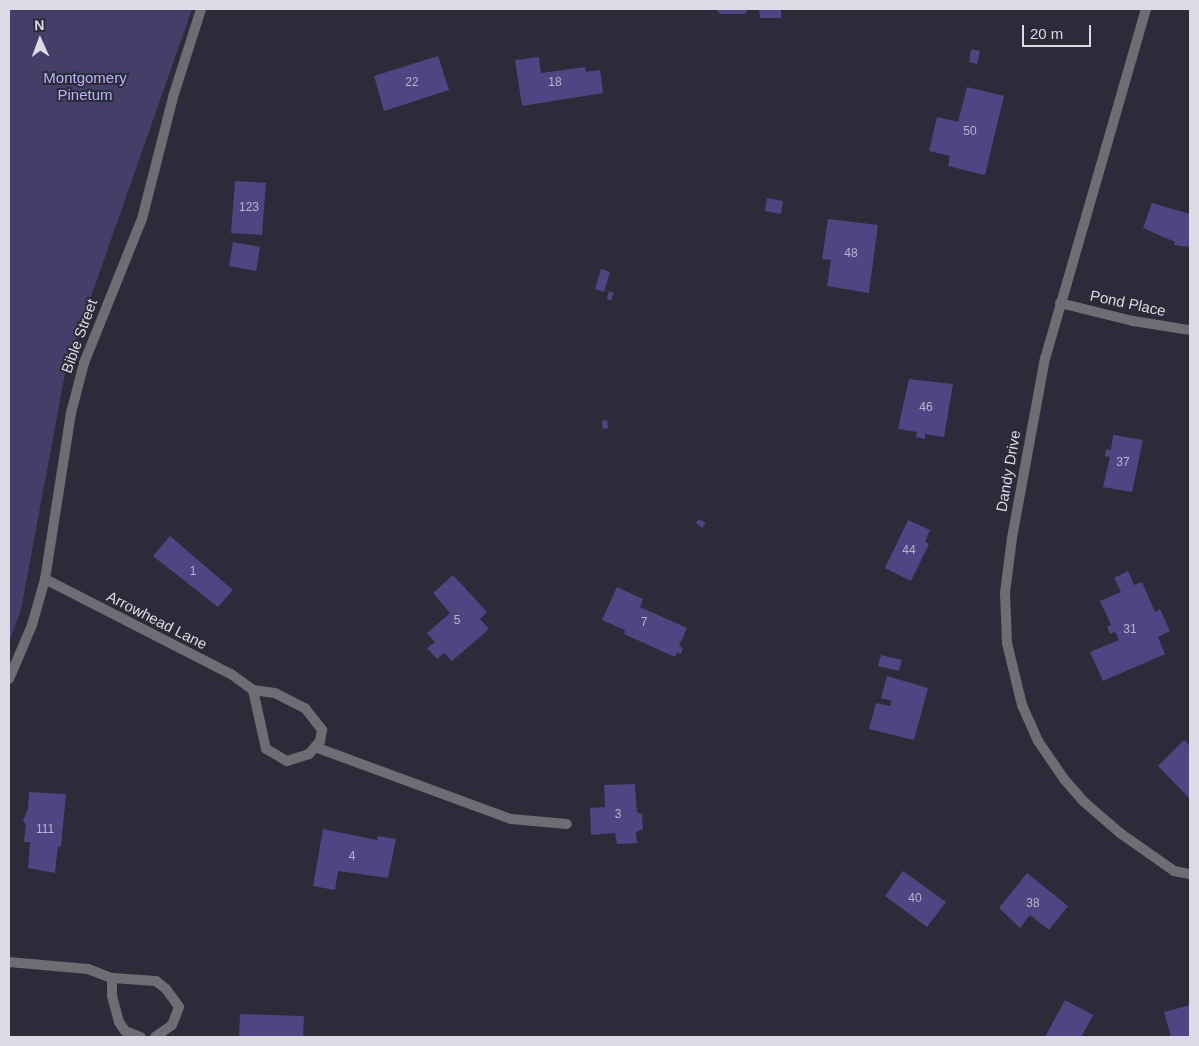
<!DOCTYPE html>
<html>
<head>
<meta charset="utf-8">
<style>
  body { margin:0 }
  #map { position:relative; width:1199px; height:1046px; overflow:hidden; background:#2c2b39; font-family:Arial,sans-serif }
  div>[style] { position:absolute }
  [style*='--x'] { left:calc(var(--x)*1px); top:calc(var(--y)*1px); width:calc(var(--w)*1px); rotate:calc(var(--a)*1deg) }
  .green>* { inset:0; background:#443f68 }
  .building>* { inset:0; background:#4e4583 }
  .service>* { height:10px; margin:-5px; padding:0 5px; transform-origin:5px; border-radius:5px; background:#6d6d74 }
  .minor>* { height:10px; margin:-5px; padding:0 5px; transform-origin:5px; border-radius:5px; background:#6d6d74 }
  span { translate:-50% -50%; white-space:nowrap; text-align:center; line-height:1.15; -webkit-text-stroke:4px #2c2b39; paint-order:stroke }
  .number-label { font-size:12px; color:#b8b6cc }
  .number-label span { -webkit-text-stroke-width:0 }
  .park-label { font-size:15px; color:#bbb4fe }
  .street-label { font-size:15px; color:#dcdbe5 }
  .frame { position:absolute; inset:0; border:10px solid #dcdbe5; pointer-events:none }
  .north { position:absolute; left:15px; top:15px; width:50px; height:50px; -webkit-text-stroke:4px #2c2b39; paint-order:stroke; rotate:358deg; font-size:14px; font-weight:700; line-height:20px; text-align:center; color:#dcdbe5 }
  .north::after { content:''; display:block; margin:auto; width:18px; height:22px; background:#dcdbe5; clip-path:polygon(50% 0,100% 100%,50% 72%,0 100%) }
  .scale { position:absolute; left:1022px; top:25px; width:69px; height:22px; box-sizing:border-box; border:2px solid #dcdbe5; border-top:0; padding-left:6px; font-size:15px; line-height:18px; white-space:nowrap; color:#dcdbe5; -webkit-text-stroke:4px #2c2b39; paint-order:stroke }
</style>
</head>
<body>
<div id="map">
  <div class="green">
    <i style="clip-path:polygon(9px 9px,192px 9px,66px 368px,21px 610px,9px 642px)"></i>
  </div>
  <div class="building">
    <i style="clip-path:polygon(716px 9px,748px 9px,745px 14px,720px 14px)"></i>
    <i style="clip-path:polygon(759px 9px,781px 9px,781px 18px,760px 18px)"></i>
    <i style="clip-path:polygon(971px 49px,980px 51px,977px 64px,969px 62px)"></i>
    <i style="clip-path:polygon(438px 56px,449px 90px,384px 111px,374px 76px)"></i>
    <i style="clip-path:polygon(539px 57px,541px 73px,585px 67px,586px 72px,600px 70px,603px 93px,522px 106px,515px 60px)"></i>
    <i style="clip-path:polygon(967px 87px,1004px 96px,985px 175px,948px 166px,950px 156px,929px 151px,937px 117px,958px 122px)"></i>
    <i style="clip-path:polygon(235px 181px,266px 183px,262px 235px,231px 233px)"></i>
    <i style="clip-path:polygon(767px 198px,783px 201px,781px 214px,765px 211px)"></i>
    <i style="clip-path:polygon(1152px 203px,1190px 214px,1190px 247px,1174px 245px,1175px 242px,1143px 228px)"></i>
    <i style="clip-path:polygon(828px 219px,878px 225px,869px 293px,827px 286px,831px 260px,822px 259px)"></i>
    <i style="clip-path:polygon(233px 242px,260px 247px,256px 271px,229px 266px)"></i>
    <i style="clip-path:polygon(601px 269px,610px 272px,604px 292px,595px 289px)"></i>
    <i style="clip-path:polygon(609px 291px,614px 293px,611px 301px,607px 299px)"></i>
    <i style="clip-path:polygon(909px 379px,953px 384px,944px 437px,925px 434px,925px 439px,916px 437px,917px 432px,898px 429px)"></i>
    <i style="clip-path:polygon(607px 420px,608px 428px,603px 429px,602px 421px)"></i>
    <i style="clip-path:polygon(1113px 435px,1143px 440px,1132px 492px,1103px 487px,1110px 457px,1105px 456px,1106px 449px,1111px 450px)"></i>
    <i style="clip-path:polygon(699px 519px,706px 523px,702px 528px,696px 523px)"></i>
    <i style="clip-path:polygon(908px 520px,930px 530px,925px 542px,929px 544px,911px 581px,885px 568px)"></i>
    <i style="clip-path:polygon(170px 536px,233px 590px,218px 607px,153px 556px)"></i>
    <i style="clip-path:polygon(1128px 571px,1134px 585px,1142px 582px,1155px 612px,1160px 609px,1170px 631px,1158px 637px,1165px 654px,1103px 681px,1090px 652px,1119px 640px,1115px 632px,1110px 634px,1107px 627px,1111px 625px,1100px 601px,1121px 592px,1114px 578px)"></i>
    <i style="clip-path:polygon(453px 575px,487px 612px,480px 619px,489px 629px,452px 661px,444px 653px,437px 659px,427px 648px,435px 642px,427px 633px,450px 613px,433px 593px)"></i>
    <i style="clip-path:polygon(617px 587px,643px 599px,640px 607px,687px 628px,679px 646px,683px 648px,681px 654px,677px 652px,675px 657px,624px 634px,625px 630px,602px 620px)"></i>
    <i style="clip-path:polygon(881px 655px,902px 660px,899px 671px,878px 666px)"></i>
    <i style="clip-path:polygon(887px 676px,928px 688px,914px 740px,869px 729px,876px 703px,890px 706px,892px 701px,881px 698px)"></i>
    <i style="clip-path:polygon(1184px 740px,1190px 746px,1190px 799px,1158px 766px)"></i>
    <i style="clip-path:polygon(635px 784px,637px 812px,642px 814px,643px 829px,636px 832px,637px 843px,617px 844px,615px 833px,591px 835px,590px 808px,605px 807px,604px 785px)"></i>
    <i style="clip-path:polygon(29px 792px,66px 794px,61px 847px,58px 846px,55px 873px,28px 868px,30px 842px,24px 842px,26px 825px,23px 820px,28px 809px)"></i>
    <i style="clip-path:polygon(323px 829px,377px 840px,378px 836px,396px 839px,388px 878px,338px 871px,335px 890px,313px 886px)"></i>
    <i style="clip-path:polygon(903px 871px,946px 902px,927px 927px,885px 896px)"></i>
    <i style="clip-path:polygon(1027px 873px,1068px 906px,1049px 930px,1030px 915px,1020px 928px,999px 908px)"></i>
    <i style="clip-path:polygon(1065px 1000px,1093px 1015px,1082px 1036px,1085px 1037px,1045px 1037px)"></i>
    <i style="clip-path:polygon(1190px 1005px,1190px 1037px,1171px 1037px,1164px 1012px)"></i>
    <i style="clip-path:polygon(240px 1014px,304px 1016px,303px 1037px,239px 1037px)"></i>
  </div>
  <div class="service">
    <i style="--x:315;--y:747;--w:209;--a:20.2"></i>
    <i style="--x:511;--y:819;--w:56;--a:5.1"></i>
  </div>
  <div class="minor">
    <i style="--x:1146;--y:9;--w:363;--a:106.1"></i>
    <i style="--x:1045;--y:358;--w:183;--a:100.4"></i>
    <i style="--x:1012;--y:538;--w:55;--a:97.3"></i>
    <i style="--x:1005;--y:593;--w:50;--a:87.7"></i>
    <i style="--x:1007;--y:643;--w:64;--a:76.4"></i>
    <i style="--x:1022;--y:705;--w:39;--a:66"></i>
    <i style="--x:1038;--y:741;--w:46;--a:55.6"></i>
    <i style="--x:1064;--y:779;--w:29;--a:49"></i>
    <i style="--x:1083;--y:801;--w:49;--a:40.9"></i>
    <i style="--x:1120;--y:833;--w:66;--a:35.1"></i>
    <i style="--x:1174;--y:871;--w:16;--a:11"></i>
    <i style="--x:1060;--y:303;--w:75;--a:13.9"></i>
    <i style="--x:1133;--y:321;--w:58;--a:9"></i>
    <i style="--x:45;--y:579;--w:209;--a:27.1"></i>
    <i style="--x:231;--y:674;--w:27;--a:36"></i>
    <i style="--x:253;--y:690;--w:22;--a:8"></i>
    <i style="--x:275;--y:693;--w:34;--a:27"></i>
    <i style="--x:305;--y:708;--w:28;--a:52"></i>
    <i style="--x:322;--y:730;--w:11;--a:100"></i>
    <i style="--x:320;--y:741;--w:17;--a:130"></i>
    <i style="--x:309;--y:754;--w:23;--a:162"></i>
    <i style="--x:287;--y:761;--w:24;--a:-150"></i>
    <i style="--x:266;--y:749;--w:60;--a:-102.4"></i>
    <i style="--x:9;--y:679;--w:59;--a:-66.9"></i>
    <i style="--x:32;--y:625;--w:48;--a:-74.2"></i>
    <i style="--x:45;--y:579;--w:168;--a:-81.1"></i>
    <i style="--x:71;--y:413;--w:52;--a:-75.4"></i>
    <i style="--x:84;--y:363;--w:155;--a:-68.1"></i>
    <i style="--x:142;--y:219;--w:126;--a:-75.7"></i>
    <i style="--x:173;--y:97;--w:92;--a:-72.3"></i>
    <i style="--x:9;--y:962;--w:79;--a:5.1"></i>
    <i style="--x:88;--y:969;--w:26;--a:21"></i>
    <i style="--x:112;--y:978;--w:44;--a:3.9"></i>
    <i style="--x:156;--y:981;--w:13;--a:39"></i>
    <i style="--x:166;--y:989;--w:22;--a:54"></i>
    <i style="--x:179;--y:1007;--w:19;--a:111"></i>
    <i style="--x:172;--y:1025;--w:21;--a:145"></i>
    <i style="--x:112;--y:978;--w:18;--a:90"></i>
    <i style="--x:112;--y:996;--w:27;--a:75"></i>
    <i style="--x:119;--y:1022;--w:11;--a:56"></i>
    <i style="--x:125;--y:1031;--w:17;--a:21"></i>
  </div>
  <div class="number-label">
    <span style="left:412px;top:83px">22</span>
    <span style="left:555px;top:83px">18</span>
    <span style="left:970px;top:132px">50</span>
    <span style="left:249px;top:208px">123</span>
    <span style="left:851px;top:254px">48</span>
    <span style="left:926px;top:408px">46</span>
    <span style="left:1123px;top:463px">37</span>
    <span style="left:909px;top:551px">44</span>
    <span style="left:193px;top:572px">1</span>
    <span style="left:457px;top:621px">5</span>
    <span style="left:644px;top:623px">7</span>
    <span style="left:1130px;top:630px">31</span>
    <span style="left:618px;top:815px">3</span>
    <span style="left:45px;top:830px">111</span>
    <span style="left:352px;top:857px">4</span>
    <span style="left:915px;top:899px">40</span>
    <span style="left:1033px;top:904px">38</span>
  </div>
  <div class="park-label">
    <span style="left:85px;top:86px">Montgomery<br>Pinetum</span>
  </div>
  <div class="street-label">
    <span style="left:1128px;top:303px;rotate:12deg">Pond Place</span>
    <span style="left:79px;top:336px;rotate:-70deg">Bible Street</span>
    <span style="left:1008px;top:471px;rotate:-80deg">Dandy Drive</span>
    <span style="left:157px;top:620px;rotate:27deg">Arrowhead Lane</span>
  </div>
  <div class="frame"></div>
  <div class="north">N</div>
  <div class="scale">20 m</div>
</div>
</body>
</html>
